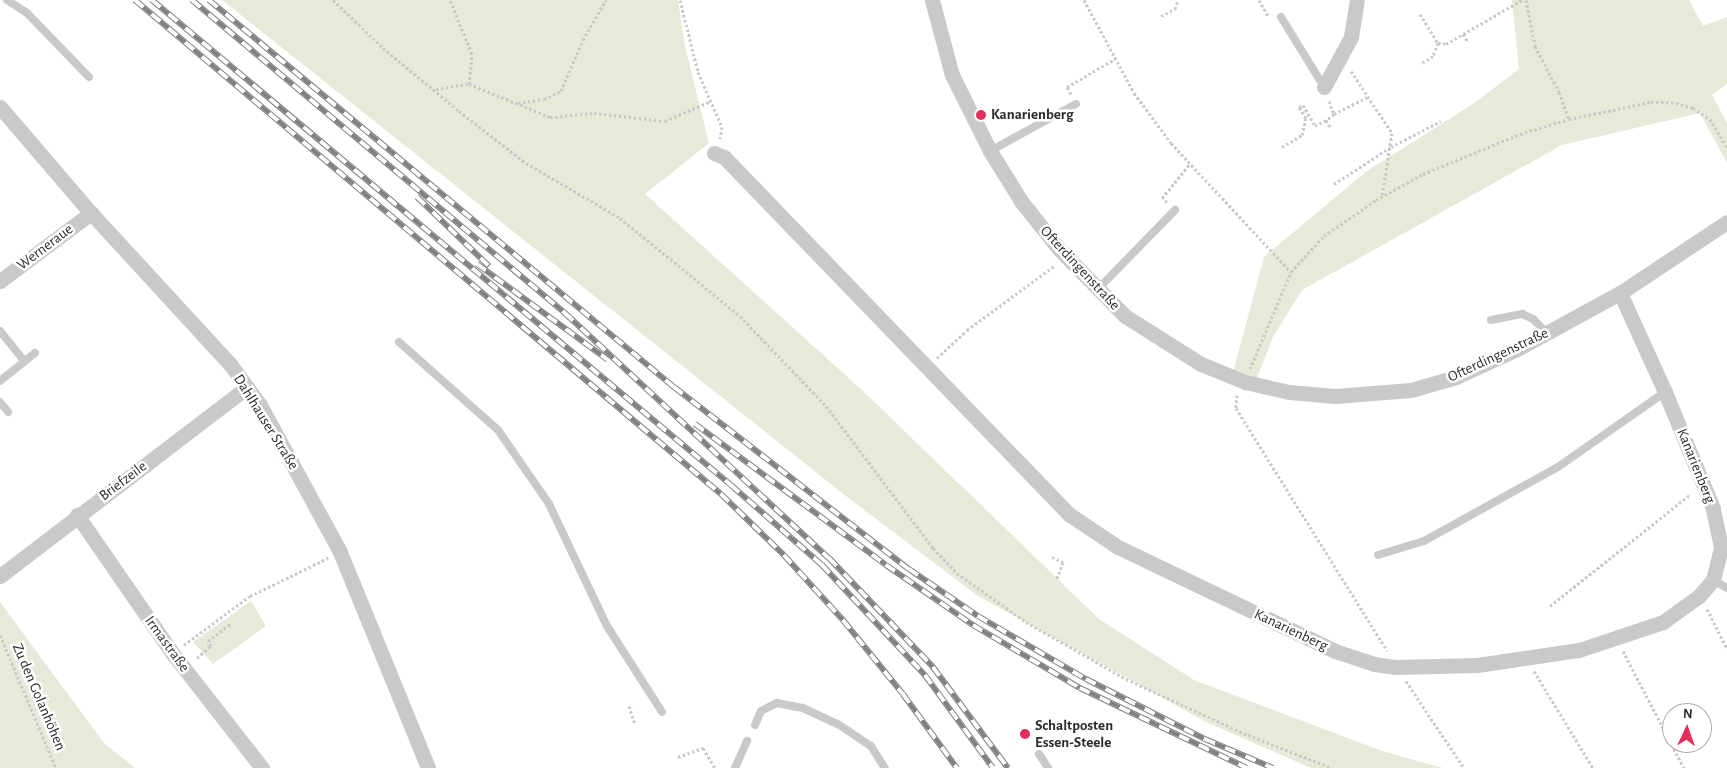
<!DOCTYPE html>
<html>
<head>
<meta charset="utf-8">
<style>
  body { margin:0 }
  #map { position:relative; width:1727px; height:768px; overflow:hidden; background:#fff; font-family:"Alegreya Sans",sans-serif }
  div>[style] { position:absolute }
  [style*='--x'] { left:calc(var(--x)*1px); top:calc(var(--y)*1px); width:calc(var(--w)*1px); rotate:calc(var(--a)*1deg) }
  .green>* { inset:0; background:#e5ead9 }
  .path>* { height:3px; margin-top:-1.5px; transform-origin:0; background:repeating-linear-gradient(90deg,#c9c9c9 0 2.5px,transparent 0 5px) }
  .lane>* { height:8px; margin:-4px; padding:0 4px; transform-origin:4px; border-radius:4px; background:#c9c9c9 }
  .street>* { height:15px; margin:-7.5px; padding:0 7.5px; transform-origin:7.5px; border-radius:7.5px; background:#c9c9c9 }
  .rail>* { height:5.5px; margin-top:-2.75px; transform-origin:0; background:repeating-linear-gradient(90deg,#fff 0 11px,#818181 0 22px); box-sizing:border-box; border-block:1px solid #818181 }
  .dots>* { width:14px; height:14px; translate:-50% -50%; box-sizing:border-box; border:2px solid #fff; border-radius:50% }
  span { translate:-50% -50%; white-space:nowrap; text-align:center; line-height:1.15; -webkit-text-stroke:5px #fff; paint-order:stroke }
  .poi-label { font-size:15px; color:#2c2c2c; font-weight:700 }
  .left { translate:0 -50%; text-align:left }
  .street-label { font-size:15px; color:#2c2c2c }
  .north { position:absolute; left:1662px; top:703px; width:50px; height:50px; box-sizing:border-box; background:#fff; border:1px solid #ababab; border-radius:50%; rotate:3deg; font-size:14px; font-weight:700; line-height:20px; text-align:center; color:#2c2c2c }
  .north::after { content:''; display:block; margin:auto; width:18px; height:22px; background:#e42d5b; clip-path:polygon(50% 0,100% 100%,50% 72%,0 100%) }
</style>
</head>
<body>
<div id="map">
  <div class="green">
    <i style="clip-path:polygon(222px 0,678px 0,685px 47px,709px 143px,645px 194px,863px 391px,1099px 619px,1194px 680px,1382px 751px,1443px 768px,1311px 768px,1208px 723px,978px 596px,851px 500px)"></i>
    <i style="clip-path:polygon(1512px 0,1689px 0,1703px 26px,1727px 17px,1727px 84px,1712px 95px,1727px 123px,1727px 163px,1700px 113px,1562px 145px,1302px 290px,1273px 337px,1255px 383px,1232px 376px,1264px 257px,1367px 171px,1473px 104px,1519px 69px)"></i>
    <i style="clip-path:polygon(251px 601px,266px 626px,213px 664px,193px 642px)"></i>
    <i style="clip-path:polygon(0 602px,104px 743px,135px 768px,0 768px)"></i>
  </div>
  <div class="path">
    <i style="--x:333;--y:0;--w:69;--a:43.8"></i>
    <i style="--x:383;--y:48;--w:99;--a:39.7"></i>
    <i style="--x:459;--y:111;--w:85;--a:37.8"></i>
    <i style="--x:526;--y:163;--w:109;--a:30.3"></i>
    <i style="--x:620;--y:218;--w:155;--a:39.2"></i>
    <i style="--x:740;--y:316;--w:124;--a:46.3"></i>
    <i style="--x:826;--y:406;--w:178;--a:53"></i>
    <i style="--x:933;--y:548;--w:35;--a:46"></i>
    <i style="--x:957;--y:573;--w:85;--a:35.4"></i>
    <i style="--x:1026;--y:622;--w:115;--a:29.7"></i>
    <i style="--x:1126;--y:679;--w:134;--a:24.7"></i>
    <i style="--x:1248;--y:735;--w:90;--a:21.4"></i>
    <i style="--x:680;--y:0;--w:74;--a:76"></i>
    <i style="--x:698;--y:72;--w:60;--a:66.4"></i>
    <i style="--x:722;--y:127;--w:12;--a:99"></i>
    <i style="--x:1084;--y:0;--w:106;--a:61.7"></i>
    <i style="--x:1134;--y:93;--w:62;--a:53.5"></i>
    <i style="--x:1171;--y:143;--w:176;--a:47.1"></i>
    <i style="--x:1291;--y:272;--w:49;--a:-47.5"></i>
    <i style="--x:1324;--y:236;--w:63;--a:-34.7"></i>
    <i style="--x:1376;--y:200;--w:54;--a:-29"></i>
    <i style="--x:1423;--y:174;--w:105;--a:-22.4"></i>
    <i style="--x:1520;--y:134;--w:51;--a:-17"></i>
    <i style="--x:1259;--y:0;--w:20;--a:60"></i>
    <i style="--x:1526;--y:0;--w:47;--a:78.9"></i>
    <i style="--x:1535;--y:46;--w:52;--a:62.4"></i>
    <i style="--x:1559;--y:92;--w:29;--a:70"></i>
    <i style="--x:1569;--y:119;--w:84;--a:-11.7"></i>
    <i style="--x:1651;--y:102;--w:25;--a:2"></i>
    <i style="--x:1676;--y:103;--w:18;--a:16"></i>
    <i style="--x:1693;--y:108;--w:20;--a:33"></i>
    <i style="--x:1710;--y:119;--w:33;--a:59"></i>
    <i style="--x:1420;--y:14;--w:34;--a:58"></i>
    <i style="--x:1438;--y:43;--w:14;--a:111"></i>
    <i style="--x:1433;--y:56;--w:15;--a:148"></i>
    <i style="--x:1161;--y:16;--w:16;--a:-27"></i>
    <i style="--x:1175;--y:9;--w:9;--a:-72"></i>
    <i style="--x:1463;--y:34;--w:9;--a:58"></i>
    <i style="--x:1438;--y:43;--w:8;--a:7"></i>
    <i style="--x:1446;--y:44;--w:88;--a:-30.1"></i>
    <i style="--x:1351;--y:71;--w:74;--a:56.5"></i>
    <i style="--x:1392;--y:133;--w:64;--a:99"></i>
    <i style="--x:469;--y:84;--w:87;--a:22.2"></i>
    <i style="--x:550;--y:117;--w:44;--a:-5.2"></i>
    <i style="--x:594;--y:113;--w:71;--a:6.4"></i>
    <i style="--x:665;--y:121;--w:48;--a:-23.4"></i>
    <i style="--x:436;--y:89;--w:33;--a:-9"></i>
    <i style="--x:469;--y:84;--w:30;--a:-84"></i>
    <i style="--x:472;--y:54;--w:58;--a:-112.2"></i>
    <i style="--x:1071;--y:94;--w:8;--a:-120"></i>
    <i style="--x:1067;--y:87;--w:56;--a:-30.3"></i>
    <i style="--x:1329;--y:101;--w:14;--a:69"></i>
    <i style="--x:1334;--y:114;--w:10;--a:143"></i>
    <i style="--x:1326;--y:120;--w:9;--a:58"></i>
    <i style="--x:518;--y:103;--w:26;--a:-9"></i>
    <i style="--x:544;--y:99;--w:19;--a:-25"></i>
    <i style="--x:561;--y:91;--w:56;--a:-66.7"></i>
    <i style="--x:583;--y:40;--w:46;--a:-60.1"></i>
    <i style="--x:1334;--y:114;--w:38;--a:-27"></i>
    <i style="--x:1282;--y:147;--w:23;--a:-31"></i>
    <i style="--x:1302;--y:135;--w:17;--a:-77"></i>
    <i style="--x:1306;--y:118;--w:13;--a:-122"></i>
    <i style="--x:1299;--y:107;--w:4;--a:-27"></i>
    <i style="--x:1303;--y:105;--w:24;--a:60"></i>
    <i style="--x:1315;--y:126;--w:13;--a:-29"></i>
    <i style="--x:1334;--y:184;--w:68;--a:-33"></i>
    <i style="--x:1391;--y:147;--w:56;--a:-27.5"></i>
    <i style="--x:1167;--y:202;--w:6;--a:-141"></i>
    <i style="--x:1162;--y:198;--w:43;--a:-50.7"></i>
    <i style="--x:937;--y:358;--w:41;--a:-43"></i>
    <i style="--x:967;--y:330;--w:108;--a:-36.3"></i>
    <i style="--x:1250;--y:369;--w:105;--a:-67.1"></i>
    <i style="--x:1237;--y:395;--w:13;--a:94"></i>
    <i style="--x:1236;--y:408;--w:286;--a:58.1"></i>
    <i style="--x:1052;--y:557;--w:12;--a:24"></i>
    <i style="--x:1063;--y:562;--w:20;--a:110"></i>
    <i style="--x:1550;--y:606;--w:180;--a:-38.5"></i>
    <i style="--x:1707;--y:609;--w:45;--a:63.4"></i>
    <i style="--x:0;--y:635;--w:144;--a:67.2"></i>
    <i style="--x:184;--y:645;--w:82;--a:-36.6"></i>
    <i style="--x:250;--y:596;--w:87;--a:-26"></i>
    <i style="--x:1623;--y:651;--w:132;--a:62.5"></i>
    <i style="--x:197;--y:658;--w:18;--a:-41"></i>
    <i style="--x:211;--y:646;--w:6;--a:-121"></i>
    <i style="--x:208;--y:641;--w:30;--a:-37"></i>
    <i style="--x:1534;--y:671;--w:114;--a:58.7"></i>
    <i style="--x:1406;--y:681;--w:105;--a:56.3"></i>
    <i style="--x:629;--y:706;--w:19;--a:72"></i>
    <i style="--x:678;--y:757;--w:27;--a:-20"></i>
    <i style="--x:703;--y:748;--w:23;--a:59"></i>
  </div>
  <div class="lane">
    <i style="--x:7;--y:0;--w:24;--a:33"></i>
    <i style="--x:27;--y:13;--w:89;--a:45.9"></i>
    <i style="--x:1281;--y:17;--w:82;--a:58.4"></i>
    <i style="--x:990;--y:151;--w:98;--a:-28.7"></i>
    <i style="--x:1097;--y:290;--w:112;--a:-45.7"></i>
    <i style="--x:1491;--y:320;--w:32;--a:-11"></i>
    <i style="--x:1522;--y:314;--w:12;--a:24"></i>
    <i style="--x:1533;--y:319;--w:20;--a:45"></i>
    <i style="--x:0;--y:331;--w:38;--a:51"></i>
    <i style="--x:399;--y:342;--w:132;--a:41.6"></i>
    <i style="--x:498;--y:430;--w:90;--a:55.4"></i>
    <i style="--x:549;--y:504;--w:135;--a:64.6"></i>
    <i style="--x:607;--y:626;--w:102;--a:57.4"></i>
    <i style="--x:0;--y:381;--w:45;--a:-38.7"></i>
    <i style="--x:0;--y:402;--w:13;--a:51"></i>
    <i style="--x:1378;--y:555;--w:48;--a:-16.9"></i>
    <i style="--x:1424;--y:541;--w:153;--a:-28.9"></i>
    <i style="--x:1558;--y:467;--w:131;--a:-35"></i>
    <i style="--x:1713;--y:580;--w:16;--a:30"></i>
    <i style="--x:755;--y:725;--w:15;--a:-67"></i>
    <i style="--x:761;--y:711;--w:18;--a:-27"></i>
    <i style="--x:777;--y:703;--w:26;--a:11"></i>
    <i style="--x:803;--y:708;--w:38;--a:25"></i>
    <i style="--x:838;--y:724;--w:40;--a:34"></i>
    <i style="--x:871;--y:746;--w:26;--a:58"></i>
    <i style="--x:1039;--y:754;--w:17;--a:57"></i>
    <i style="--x:735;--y:768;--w:30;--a:-66"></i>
  </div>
  <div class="street">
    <i style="--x:932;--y:0;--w:78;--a:75.1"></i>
    <i style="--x:952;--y:75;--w:85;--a:63.4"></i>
    <i style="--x:990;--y:151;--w:59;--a:58.2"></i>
    <i style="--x:1021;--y:201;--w:61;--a:51.6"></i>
    <i style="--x:1059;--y:249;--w:94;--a:45.4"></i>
    <i style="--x:1125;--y:316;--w:90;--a:32.3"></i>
    <i style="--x:1201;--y:364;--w:48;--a:22.2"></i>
    <i style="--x:1245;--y:382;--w:45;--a:12.8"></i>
    <i style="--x:1289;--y:392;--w:46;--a:5"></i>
    <i style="--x:1335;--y:396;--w:76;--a:-4.5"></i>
    <i style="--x:1411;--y:390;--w:47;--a:-16.1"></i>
    <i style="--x:1456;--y:377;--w:69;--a:-24.7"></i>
    <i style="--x:1519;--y:348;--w:115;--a:-28.6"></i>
    <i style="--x:1620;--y:293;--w:128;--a:-33.6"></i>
    <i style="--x:1324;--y:87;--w:57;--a:-61.6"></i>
    <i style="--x:1351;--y:37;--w:37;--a:-81"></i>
    <i style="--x:0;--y:107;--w:140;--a:49.4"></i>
    <i style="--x:91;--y:213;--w:205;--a:47.4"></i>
    <i style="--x:230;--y:364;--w:51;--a:53.8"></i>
    <i style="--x:260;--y:405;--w:167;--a:61.4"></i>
    <i style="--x:340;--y:552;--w:233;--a:67.8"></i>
    <i style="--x:714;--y:153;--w:11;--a:22"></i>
    <i style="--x:724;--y:157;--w:498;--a:46"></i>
    <i style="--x:1070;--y:515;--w:58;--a:33.7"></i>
    <i style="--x:1118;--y:547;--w:241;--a:25.6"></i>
    <i style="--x:1335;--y:651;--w:41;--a:18.4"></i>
    <i style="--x:1374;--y:664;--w:22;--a:8"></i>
    <i style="--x:1396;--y:667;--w:81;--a:-1.4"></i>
    <i style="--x:1477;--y:665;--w:103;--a:-8.4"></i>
    <i style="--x:1579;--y:650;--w:89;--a:-18.4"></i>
    <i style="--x:1663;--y:622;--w:44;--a:-35.8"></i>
    <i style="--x:1699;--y:596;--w:21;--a:-49"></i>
    <i style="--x:1713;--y:580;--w:34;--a:-76"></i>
    <i style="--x:1721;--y:547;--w:40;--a:-102"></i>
    <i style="--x:1713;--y:508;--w:126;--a:-112.5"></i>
    <i style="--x:1665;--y:392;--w:109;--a:-114.4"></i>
    <i style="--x:0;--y:281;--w:114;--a:-36.8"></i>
    <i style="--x:77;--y:515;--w:169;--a:55.4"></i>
    <i style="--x:173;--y:654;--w:145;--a:52"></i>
    <i style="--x:0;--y:576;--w:311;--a:-37.4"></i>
  </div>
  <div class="rail">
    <i style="--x:135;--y:0;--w:766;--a:40.13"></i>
    <i style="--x:721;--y:494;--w:88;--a:44.1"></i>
    <i style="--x:784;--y:555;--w:88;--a:47.8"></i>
    <i style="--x:843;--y:620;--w:95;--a:51"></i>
    <i style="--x:903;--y:694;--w:92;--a:53.9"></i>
    <i style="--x:152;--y:0;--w:755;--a:39.95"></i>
    <i style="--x:731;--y:485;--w:121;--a:41.3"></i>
    <i style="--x:822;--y:565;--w:151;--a:46.9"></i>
    <i style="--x:925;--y:675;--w:115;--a:53.8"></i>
    <i style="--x:192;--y:0;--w:487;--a:40"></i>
    <i style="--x:565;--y:313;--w:360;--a:42.9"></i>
    <i style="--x:829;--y:558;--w:151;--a:46.3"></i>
    <i style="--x:933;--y:667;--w:126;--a:53.4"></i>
    <i style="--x:209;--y:0;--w:605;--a:39.77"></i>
    <i style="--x:674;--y:387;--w:297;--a:37.8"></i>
    <i style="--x:909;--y:569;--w:83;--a:34.3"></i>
    <i style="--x:978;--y:616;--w:125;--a:30.3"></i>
    <i style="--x:1086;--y:679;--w:133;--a:26.8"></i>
    <i style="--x:1205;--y:739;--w:74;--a:23.1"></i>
    <i style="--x:417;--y:197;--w:100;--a:43.8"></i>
    <i style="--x:477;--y:264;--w:162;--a:36.2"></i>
    <i style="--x:695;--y:424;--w:237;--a:36.4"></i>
    <i style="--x:886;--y:565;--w:106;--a:34.6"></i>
    <i style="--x:973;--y:625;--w:124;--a:30.5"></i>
    <i style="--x:1080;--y:688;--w:185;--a:25.6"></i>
  </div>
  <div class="dots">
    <i style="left:981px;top:115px;background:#e42d5b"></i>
    <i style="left:1025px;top:734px;background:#e42d5b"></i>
  </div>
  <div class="poi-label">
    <span class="left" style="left:991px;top:115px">Kanarienberg</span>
    <span class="left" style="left:1035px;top:734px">Schaltposten<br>Essen-Steele</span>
  </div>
  <div class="street-label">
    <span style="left:45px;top:247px;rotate:-37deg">Werneraue</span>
    <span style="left:1080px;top:268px;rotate:47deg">Ofterdingenstraße</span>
    <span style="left:1498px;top:355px;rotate:-25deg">Ofterdingenstraße</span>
    <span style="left:266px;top:422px;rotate:58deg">Dahlhauser Straße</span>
    <span style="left:1696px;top:466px;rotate:68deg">Kanarienberg</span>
    <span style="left:123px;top:481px;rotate:-37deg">Briefzeile</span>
    <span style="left:1291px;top:630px;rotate:25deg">Kanarienberg</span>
    <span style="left:167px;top:644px;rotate:54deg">Irmastraße</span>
    <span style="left:39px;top:697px;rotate:67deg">Zu den Golanhöhen</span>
  </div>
  <div class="north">N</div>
</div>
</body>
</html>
